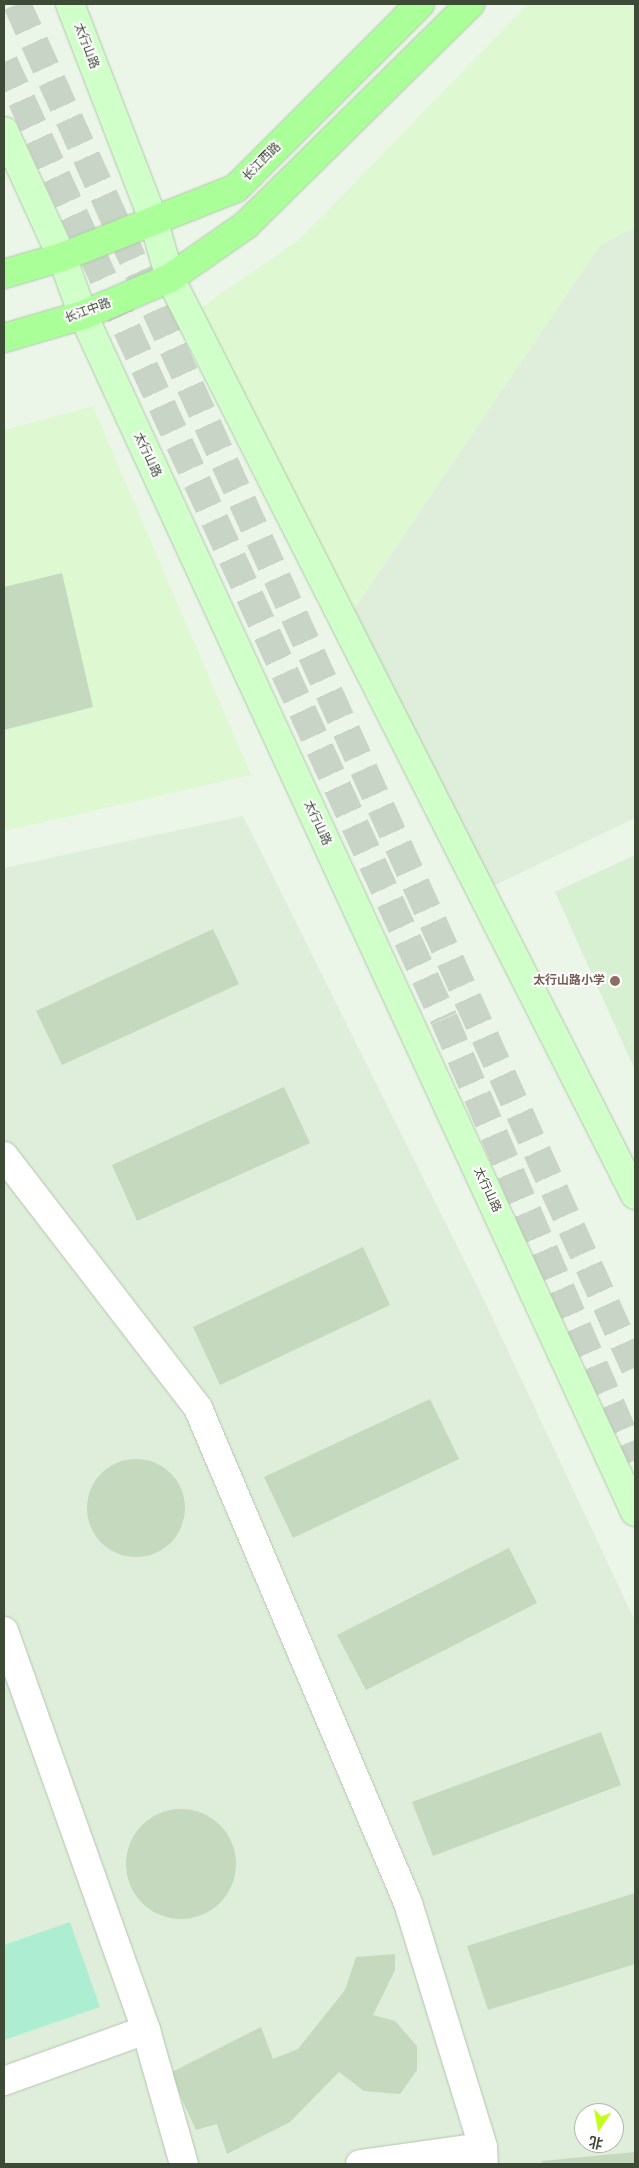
<!DOCTYPE html>
<html>
<head>
<meta charset="utf-8">
<style>
  body { margin:0 }
  #map { position:relative; width:639px; height:2168px; overflow:hidden; background:#ebf6e9; font-family:Figtree,"Noto Sans SC",sans-serif }
  div>[style] { position:absolute }
  [style*='--x'] { left:calc(var(--x)*1px); top:calc(var(--y)*1px); width:calc(var(--w)*1px); rotate:calc(var(--a)*1deg) }
  .residential>* { inset:0; background:#deeeda }
  .commercial>* { inset:0; background:#def9d2 }
  .education>* { inset:0; background:#d6f0d1 }
  .green>* { inset:0; background:#adeed2 }
  .building>* { inset:0; background:#c4d9bd }
  .round { border-radius:50% }
  .primary-tunnel>* { height:28px; margin-top:-14px; transform-origin:0; background:repeating-linear-gradient(90deg,#c8d4c5 0 28px,transparent 0 42px) }
  .roads { filter:drop-shadow(0 0 1px #b3c6ad) drop-shadow(0 0 1px #b3c6ad) }
  .minor>* { height:28px; margin:-14px; padding:0 14px; transform-origin:14px; border-radius:14px; background:#fff }
  .secondary>* { height:28px; margin:-14px; padding:0 14px; transform-origin:14px; border-radius:14px; background:#d0ffc9 }
  .primary>* { height:28px; margin:-14px; padding:0 14px; transform-origin:14px; border-radius:14px; background:#aaff98 }
  .dots>* { width:14px; height:14px; translate:-50% -50%; box-sizing:border-box; border:2px solid #fff; border-radius:50% }
  span { translate:-50% -50%; white-space:nowrap; text-align:center; line-height:1.15; -webkit-text-stroke:4px #fff; paint-order:stroke }
  .street-label { font-size:12px; color:#3c4a36 }
  .education-label { font-size:12px; color:#785e54; font-weight:700 }
  .right { translate:-100% -50%; text-align:right }
  .frame { position:absolute; inset:0; border:5px solid #3c4a36; pointer-events:none }
  .north { position:absolute; left:574px; top:2103px; width:50px; height:50px; box-sizing:border-box; background:#fff; border:1px solid #b1b7af; border-radius:50%; rotate:192deg; font-size:14px; font-weight:700; line-height:20px; text-align:center; color:#3c4a36 }
  .north::after { content:''; display:block; margin:auto; width:18px; height:22px; background:#c2ff16; clip-path:polygon(50% 0,100% 100%,50% 72%,0 100%) }
</style>
</head>
<body>
<div id="map">
  <div class="residential">
    <i style="clip-path:polygon(635px 227px,635px 818px,487px 889px,350px 615px,600px 245px)"></i>
    <i style="clip-path:polygon(evenodd,243px 816px,486px 1304px,635px 1621px,635px 2164px,4px 2164px,4px 868px,243px 816px,584px 2113px,614px 2113px,614px 2143px,584px 2143px,584px 2113px)"></i>
  </div>
  <div class="commercial">
    <i style="clip-path:polygon(528px 4px,635px 4px,635px 227px,600px 245px,350px 615px,200px 308px,299px 240px)"></i>
    <i style="clip-path:polygon(93px 406px,251px 775px,4px 831px,4px 430px)"></i>
  </div>
  <div class="education">
    <i style="clip-path:polygon(635px 855px,635px 1070px,555px 892px)"></i>
  </div>
  <div class="green">
    <i style="clip-path:polygon(70px 1922px,100px 2007px,4px 2040px,4px 1945px)"></i>
  </div>
  <div class="building">
    <i style="clip-path:polygon(62px 573px,93px 707px,4px 730px,4px 587px)"></i>
    <i style="clip-path:polygon(213px 929px,239px 984px,62px 1065px,36px 1011px)"></i>
    <i style="clip-path:polygon(284px 1087px,310px 1143px,137px 1221px,112px 1165px)"></i>
    <i style="clip-path:polygon(363px 1247px,390px 1305px,220px 1385px,193px 1327px)"></i>
    <i style="clip-path:polygon(430px 1399px,459px 1459px,293px 1538px,264px 1477px)"></i>
    <i class="round" style="left:87px;top:1459px;width:98px;height:98px"></i>
    <i style="clip-path:polygon(509px 1548px,537px 1603px,366px 1690px,337px 1635px)"></i>
    <i style="clip-path:polygon(601px 1732px,621px 1785px,433px 1856px,412px 1802px)"></i>
    <i class="round" style="left:126px;top:1809px;width:110px;height:110px"></i>
    <i style="clip-path:polygon(635px 1893px,635px 1964px,488px 2010px,467px 1946px)"></i>
    <i style="clip-path:polygon(395px 1954px,395px 1970px,373px 2015px,395px 2021px,417px 2046px,417px 2070px,400px 2094px,364px 2091px,339px 2072px,290px 2122px,227px 2154px,217px 2124px,196px 2130px,170px 2073px,261px 2027px,273px 2059px,298px 2049px,345px 1990px,356px 1957px)"></i>
    <i style="clip-path:polygon(635px 2152px,635px 2164px,542px 2164px,542px 2161px)"></i>
  </div>
  <div class="primary-tunnel">
    <i style="--x:17;--y:4;--w:1497;--a:65.63"></i>
    <i style="--x:4;--y:62;--w:1053;--a:65.31"></i>
    <i style="--x:444;--y:1019;--w:481;--a:66.6"></i>
  </div>
  <div class="roads">
    <div class="minor">
      <i style="--x:4;--y:1156;--w:318;--a:52.4"></i>
      <i style="--x:198;--y:1408;--w:538;--a:67.01"></i>
      <i style="--x:408;--y:1903;--w:255;--a:72.9"></i>
      <i style="--x:483;--y:2147;--w:17;--a:87"></i>
      <i style="--x:4;--y:1631;--w:424;--a:70.4"></i>
      <i style="--x:146;--y:2030;--w:139;--a:74.2"></i>
      <i style="--x:4;--y:2081;--w:151;--a:-19.8"></i>
      <i style="--x:360;--y:2164;--w:124;--a:-7.9"></i>
    </div>
    <div class="secondary">
      <i style="--x:70;--y:4;--w:230;--a:68.9"></i>
      <i style="--x:153;--y:219;--w:61;--a:73.9"></i>
      <i style="--x:170;--y:278;--w:1028;--a:63.11"></i>
      <i style="--x:4;--y:131;--w:139;--a:65.3"></i>
      <i style="--x:62;--y:257;--w:62;--a:70.1"></i>
      <i style="--x:83;--y:315;--w:1318;--a:65.24"></i>
    </div>
    <div class="primary">
      <i style="--x:4;--y:274;--w:60;--a:-16.3"></i>
      <i style="--x:62;--y:257;--w:187;--a:-21.6"></i>
      <i style="--x:236;--y:188;--w:260;--a:-45"></i>
      <i style="--x:4;--y:338;--w:82;--a:-16.2"></i>
      <i style="--x:83;--y:315;--w:95;--a:-23"></i>
      <i style="--x:170;--y:278;--w:93;--a:-34.9"></i>
      <i style="--x:246;--y:225;--w:315;--a:-44.6"></i>
    </div>
  </div>
  <div class="dots">
    <i style="left:615px;top:981px;background:#8d6e63"></i>
  </div>
  <div class="street-label">
    <span style="left:86px;top:46px;rotate:69deg">太行山路</span>
    <span style="left:262px;top:162px;rotate:-45deg">长江西路</span>
    <span style="left:88px;top:311px;rotate:-20deg">长江中路</span>
    <span style="left:147px;top:455px;rotate:65deg">太行山路</span>
    <span style="left:317px;top:823px;rotate:65deg">太行山路</span>
    <span style="left:487px;top:1190px;rotate:65deg">太行山路</span>
  </div>
  <div class="education-label">
    <span class="right" style="left:605px;top:981px">太行山路小学</span>
  </div>
  <div class="frame"></div>
  <div class="north">北</div>
</div>
</body>
</html>
